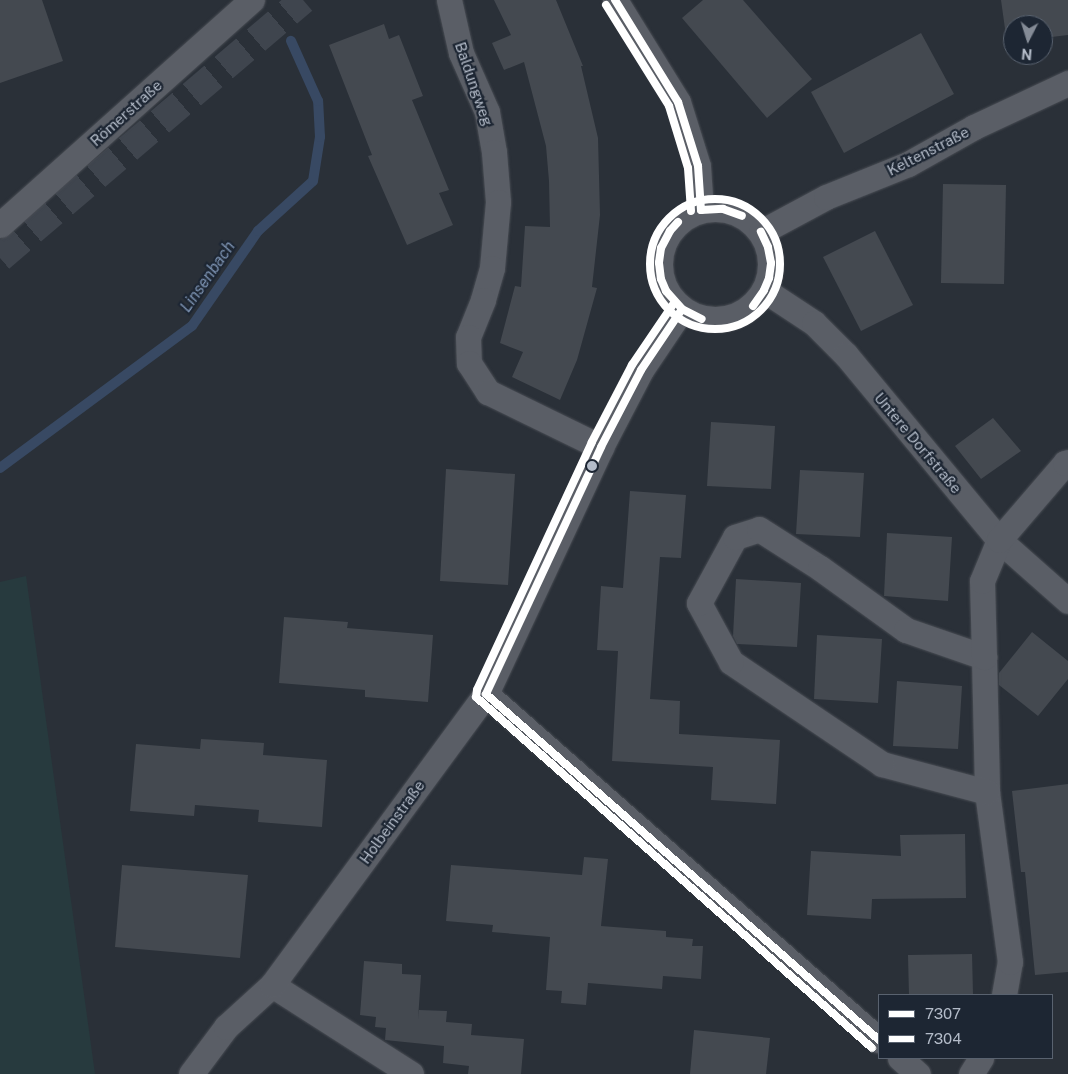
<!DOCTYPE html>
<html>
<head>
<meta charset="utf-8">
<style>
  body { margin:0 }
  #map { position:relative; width:1068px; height:1074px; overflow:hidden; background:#2a3038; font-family:"Public Sans",sans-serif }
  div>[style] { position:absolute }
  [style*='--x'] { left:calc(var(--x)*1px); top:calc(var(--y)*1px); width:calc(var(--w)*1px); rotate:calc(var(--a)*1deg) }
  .green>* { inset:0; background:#273a3e }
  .stream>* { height:10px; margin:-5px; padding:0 5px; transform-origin:5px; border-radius:5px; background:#384963 }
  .building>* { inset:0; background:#444950 }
  .primary-tunnel>* { height:28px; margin-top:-14px; transform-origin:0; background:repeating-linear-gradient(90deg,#3f454e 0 28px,transparent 0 42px) }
  .roads { filter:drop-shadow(0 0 1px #484c53) drop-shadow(0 0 1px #484c53) }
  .minor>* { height:25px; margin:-12.5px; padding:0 12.5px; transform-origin:12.5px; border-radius:12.5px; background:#5a5e66 }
  .minor>.ring { margin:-12.5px; padding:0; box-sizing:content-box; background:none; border:25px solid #5a5e66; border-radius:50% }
  .bus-1>* { height:8px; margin:-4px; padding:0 4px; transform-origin:4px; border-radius:4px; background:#fff }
  .bus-2>* { height:8px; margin:-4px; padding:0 4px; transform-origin:4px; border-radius:4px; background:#fff }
  .bus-2>.ring { margin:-4px; padding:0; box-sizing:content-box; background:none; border:8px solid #fff; border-radius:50% }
  .dots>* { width:14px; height:14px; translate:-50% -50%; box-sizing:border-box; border:2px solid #1d2633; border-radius:50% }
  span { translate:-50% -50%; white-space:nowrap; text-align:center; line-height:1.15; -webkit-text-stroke:4.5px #1d2633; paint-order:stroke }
  .street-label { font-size:15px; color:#b4bcc9 }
  .water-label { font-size:16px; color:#7c92b1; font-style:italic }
  .legend { position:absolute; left:878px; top:994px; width:175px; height:65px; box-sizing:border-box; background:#1d2633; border:1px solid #59626f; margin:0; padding:6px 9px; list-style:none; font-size:15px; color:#b4bcc9 }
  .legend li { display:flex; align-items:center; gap:10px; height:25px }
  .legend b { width:25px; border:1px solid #59626f }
  .north { position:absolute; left:1003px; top:15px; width:50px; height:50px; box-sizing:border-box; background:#1d2633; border:1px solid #59626f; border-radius:50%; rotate:185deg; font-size:14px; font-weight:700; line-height:20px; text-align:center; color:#b4bcc9 }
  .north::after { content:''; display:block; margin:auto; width:18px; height:22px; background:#848b96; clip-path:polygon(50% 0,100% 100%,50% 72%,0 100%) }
</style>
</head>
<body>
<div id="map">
  <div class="green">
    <i style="clip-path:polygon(26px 576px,95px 1074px,0 1074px,0 582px)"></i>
  </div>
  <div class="stream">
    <i style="--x:0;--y:468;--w:239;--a:-36.5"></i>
    <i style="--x:192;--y:326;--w:116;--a:-55.2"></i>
    <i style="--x:258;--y:231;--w:74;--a:-42.3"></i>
    <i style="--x:313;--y:181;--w:45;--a:-81"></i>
    <i style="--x:320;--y:137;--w:36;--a:-93"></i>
    <i style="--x:318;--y:101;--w:66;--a:-114.2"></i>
  </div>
  <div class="building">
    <i style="clip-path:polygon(0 0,42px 0,63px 61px,0 83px)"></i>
    <i style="clip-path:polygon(494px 0,556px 0,583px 66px,581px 66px,598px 138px,600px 215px,592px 287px,597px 288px,577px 360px,560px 400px,512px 377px,523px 352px,500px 343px,515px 286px,521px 287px,525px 226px,550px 227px,549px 181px,546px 146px,524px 62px,504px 70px,492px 43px,511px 35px)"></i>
    <i style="clip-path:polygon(703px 0,743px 0,812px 79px,767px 118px,682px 18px)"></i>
    <i style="clip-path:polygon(1001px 0,1068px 0,1068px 35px,1043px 38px,1043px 25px,1013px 25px,1013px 42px,1007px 43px)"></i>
    <i style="clip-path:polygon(384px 24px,389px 39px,399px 35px,423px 96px,412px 100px,449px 190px,439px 193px,453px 225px,407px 245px,368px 156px,372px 155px,329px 45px)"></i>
    <i style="clip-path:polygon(921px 33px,954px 94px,844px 153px,811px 92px)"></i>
    <i style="clip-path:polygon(943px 184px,1006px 185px,1004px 284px,941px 283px)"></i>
    <i style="clip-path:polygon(875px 231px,913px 305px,861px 331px,823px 257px)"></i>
    <i style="clip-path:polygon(993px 418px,1021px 451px,981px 479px,955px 446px)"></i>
    <i style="clip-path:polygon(711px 422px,775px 426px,771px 489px,707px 486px)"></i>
    <i style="clip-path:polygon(446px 469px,515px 474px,508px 585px,440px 581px)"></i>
    <i style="clip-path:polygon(800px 470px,864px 473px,860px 537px,796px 534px)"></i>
    <i style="clip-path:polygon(630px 491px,686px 495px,681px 558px,660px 557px,650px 699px,680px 701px,679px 734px,780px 740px,776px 804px,711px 800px,713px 767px,612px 761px,618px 651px,597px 650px,601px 586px,623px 588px)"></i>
    <i style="clip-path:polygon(887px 533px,952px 537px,948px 601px,884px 596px)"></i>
    <i style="clip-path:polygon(736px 579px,801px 583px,797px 647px,737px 644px,733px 636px)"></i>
    <i style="clip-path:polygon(284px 617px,348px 622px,347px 628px,433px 635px,428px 702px,365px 697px,365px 690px,279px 683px)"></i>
    <i style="clip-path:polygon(1032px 632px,1068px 661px,1068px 679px,1038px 716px,999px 685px,999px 673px)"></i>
    <i style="clip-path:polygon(817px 635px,882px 639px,878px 703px,814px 699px)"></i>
    <i style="clip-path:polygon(897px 681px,962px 686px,958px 749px,893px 746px)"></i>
    <i style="clip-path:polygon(201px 739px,264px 743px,263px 755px,327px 760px,322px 827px,258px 822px,259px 810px,195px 805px,194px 816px,130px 811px,136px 744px,200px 749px)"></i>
    <i style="clip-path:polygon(1068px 784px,1068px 972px,1035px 975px,1025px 872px,1021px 872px,1012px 791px)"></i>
    <i style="clip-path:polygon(965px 834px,966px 898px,872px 899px,871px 919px,807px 915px,811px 851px,901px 856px,900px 835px)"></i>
    <i style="clip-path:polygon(584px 857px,608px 859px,601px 926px,666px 931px,666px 937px,693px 939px,692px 946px,703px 946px,701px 979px,663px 976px,662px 989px,588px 983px,586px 1005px,561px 1003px,562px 991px,546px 990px,550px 937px,492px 932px,493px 925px,446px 921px,451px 865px,582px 875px)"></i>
    <i style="clip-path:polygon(122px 865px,248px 875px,240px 958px,115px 947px)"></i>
    <i style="clip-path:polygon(972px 954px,973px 995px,909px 995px,908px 955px)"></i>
    <i style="clip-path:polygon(364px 961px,402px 964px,402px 974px,421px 975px,418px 1020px,419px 1010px,447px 1011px,446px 1022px,472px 1024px,471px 1035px,524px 1039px,521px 1074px,468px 1074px,469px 1066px,443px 1063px,444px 1046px,385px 1040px,386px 1028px,375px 1027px,376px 1017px,360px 1015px)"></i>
    <i style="clip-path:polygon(694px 1030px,770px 1038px,766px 1074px,690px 1074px)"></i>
  </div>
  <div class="primary-tunnel">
    <i style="--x:0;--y:258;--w:398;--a:-40.4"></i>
  </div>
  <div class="roads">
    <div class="minor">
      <i style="--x:449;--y:0;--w:54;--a:77.2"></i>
      <i style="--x:461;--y:53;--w:64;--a:66.2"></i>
      <i style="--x:487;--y:112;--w:41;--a:80.1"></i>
      <i style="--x:494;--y:152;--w:50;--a:85.4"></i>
      <i style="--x:498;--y:202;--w:66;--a:95.2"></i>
      <i style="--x:492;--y:268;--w:33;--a:106"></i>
      <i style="--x:483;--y:300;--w:40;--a:112"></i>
      <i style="--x:468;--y:337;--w:26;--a:88"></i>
      <i style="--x:469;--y:363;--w:35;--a:57"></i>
      <i style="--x:488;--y:392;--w:126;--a:26"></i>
      <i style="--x:615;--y:0;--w:120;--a:58.3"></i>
      <i style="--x:678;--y:102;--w:67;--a:72.6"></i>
      <i style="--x:698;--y:166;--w:44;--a:86.1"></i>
      <i class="ring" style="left:660px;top:209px;width:85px;height:85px"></i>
      <i style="--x:0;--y:225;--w:338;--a:-41.8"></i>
      <i style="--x:761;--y:232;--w:74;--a:-28.3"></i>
      <i style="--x:826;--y:197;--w:88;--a:-21.9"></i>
      <i style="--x:908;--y:164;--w:76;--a:-29.3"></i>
      <i style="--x:974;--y:127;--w:104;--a:-25.1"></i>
      <i style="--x:764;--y:290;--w:60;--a:33.4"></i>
      <i style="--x:814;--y:323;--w:45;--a:45"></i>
      <i style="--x:846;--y:355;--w:240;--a:50.4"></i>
      <i style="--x:999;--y:540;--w:92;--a:41.5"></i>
      <i style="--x:984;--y:657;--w:135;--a:88.7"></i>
      <i style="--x:486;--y:694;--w:524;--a:41.36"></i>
      <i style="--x:272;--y:985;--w:165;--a:32.6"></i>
      <i style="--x:1004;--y:995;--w:34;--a:-80"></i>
      <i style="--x:1010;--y:962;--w:172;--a:-97.7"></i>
      <i style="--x:987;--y:792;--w:109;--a:-165.1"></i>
      <i style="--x:882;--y:764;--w:182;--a:-146"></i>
      <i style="--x:731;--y:662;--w:67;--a:-118.5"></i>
      <i style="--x:699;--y:603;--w:75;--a:-61.4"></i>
      <i style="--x:735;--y:537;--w:25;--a:-18"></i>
      <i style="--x:759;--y:529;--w:72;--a:32.6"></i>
      <i style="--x:820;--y:568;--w:106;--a:35.8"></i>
      <i style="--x:906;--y:630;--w:83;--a:19.1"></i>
      <i style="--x:984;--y:657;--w:76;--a:-91.5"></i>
      <i style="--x:982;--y:581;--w:44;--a:-67.5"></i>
      <i style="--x:999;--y:540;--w:101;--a:-49.4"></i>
      <i style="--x:1065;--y:463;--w:3;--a:-18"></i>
      <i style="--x:900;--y:1058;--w:24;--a:42"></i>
      <i style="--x:191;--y:1074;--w:59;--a:-53.3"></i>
      <i style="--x:226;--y:1027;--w:62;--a:-42.4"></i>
      <i style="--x:272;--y:985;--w:361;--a:-53.7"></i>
      <i style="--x:486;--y:694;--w:272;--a:-65"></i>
      <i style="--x:601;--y:447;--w:87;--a:-62.5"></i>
      <i style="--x:641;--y:370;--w:73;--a:-56.1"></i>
      <i style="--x:971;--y:1074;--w:19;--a:-58"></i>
    </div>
  </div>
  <div class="bus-1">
    <i style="--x:615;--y:0;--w:120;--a:58.3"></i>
    <i style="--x:678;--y:102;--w:67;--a:72.6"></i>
    <i style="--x:698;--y:166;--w:44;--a:86.1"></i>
    <i style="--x:701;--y:210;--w:22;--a:-3"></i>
    <i style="--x:723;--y:209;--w:20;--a:20"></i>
    <i style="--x:678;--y:222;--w:12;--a:132"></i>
    <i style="--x:670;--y:231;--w:19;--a:118"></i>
    <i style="--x:661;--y:248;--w:15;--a:98"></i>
    <i style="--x:659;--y:263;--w:16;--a:83"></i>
    <i style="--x:661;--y:279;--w:13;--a:67"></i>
    <i style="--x:666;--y:291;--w:24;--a:48"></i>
    <i style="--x:682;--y:309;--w:22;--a:27"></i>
    <i style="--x:753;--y:306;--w:19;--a:-55"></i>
    <i style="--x:764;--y:290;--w:13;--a:-67"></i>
    <i style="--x:769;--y:278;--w:15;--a:-82"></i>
    <i style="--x:771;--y:263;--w:16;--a:-101"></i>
    <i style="--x:768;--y:247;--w:17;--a:-115"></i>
    <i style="--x:486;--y:694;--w:524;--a:41.36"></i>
    <i style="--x:486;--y:694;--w:272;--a:-65"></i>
    <i style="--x:601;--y:447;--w:87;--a:-62.5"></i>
    <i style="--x:641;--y:370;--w:73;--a:-56.1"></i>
  </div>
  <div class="bus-2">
    <i style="--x:606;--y:5;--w:119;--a:58"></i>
    <i style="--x:669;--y:106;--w:65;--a:73"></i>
    <i style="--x:688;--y:168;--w:43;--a:86"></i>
    <i class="ring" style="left:650px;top:199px;width:122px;height:122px"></i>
    <i style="--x:674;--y:303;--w:75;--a:124.1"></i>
    <i style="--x:632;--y:365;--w:87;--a:117.5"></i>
    <i style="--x:592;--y:442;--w:273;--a:114.9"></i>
    <i style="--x:477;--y:690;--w:7;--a:98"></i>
    <i style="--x:476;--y:697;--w:529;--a:41.55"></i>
  </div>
  <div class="dots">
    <i style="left:592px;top:466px;background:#b4bcc9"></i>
  </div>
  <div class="street-label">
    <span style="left:474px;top:84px;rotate:71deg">Baldungweg</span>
    <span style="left:126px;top:113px;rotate:-42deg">Römerstraße</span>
    <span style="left:928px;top:151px;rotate:-27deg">Keltenstraße</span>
    <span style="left:918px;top:443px;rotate:50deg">Untere Dorfstraße</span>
    <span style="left:392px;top:822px;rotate:-54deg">Holbeinstraße</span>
  </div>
  <div class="water-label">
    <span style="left:208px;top:277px;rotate:-55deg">Linsenbach</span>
  </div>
  <ul class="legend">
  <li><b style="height:6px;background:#fff"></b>7307</li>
  <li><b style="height:6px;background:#fff"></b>7304</li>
  </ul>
  <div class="north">N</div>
</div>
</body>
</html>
